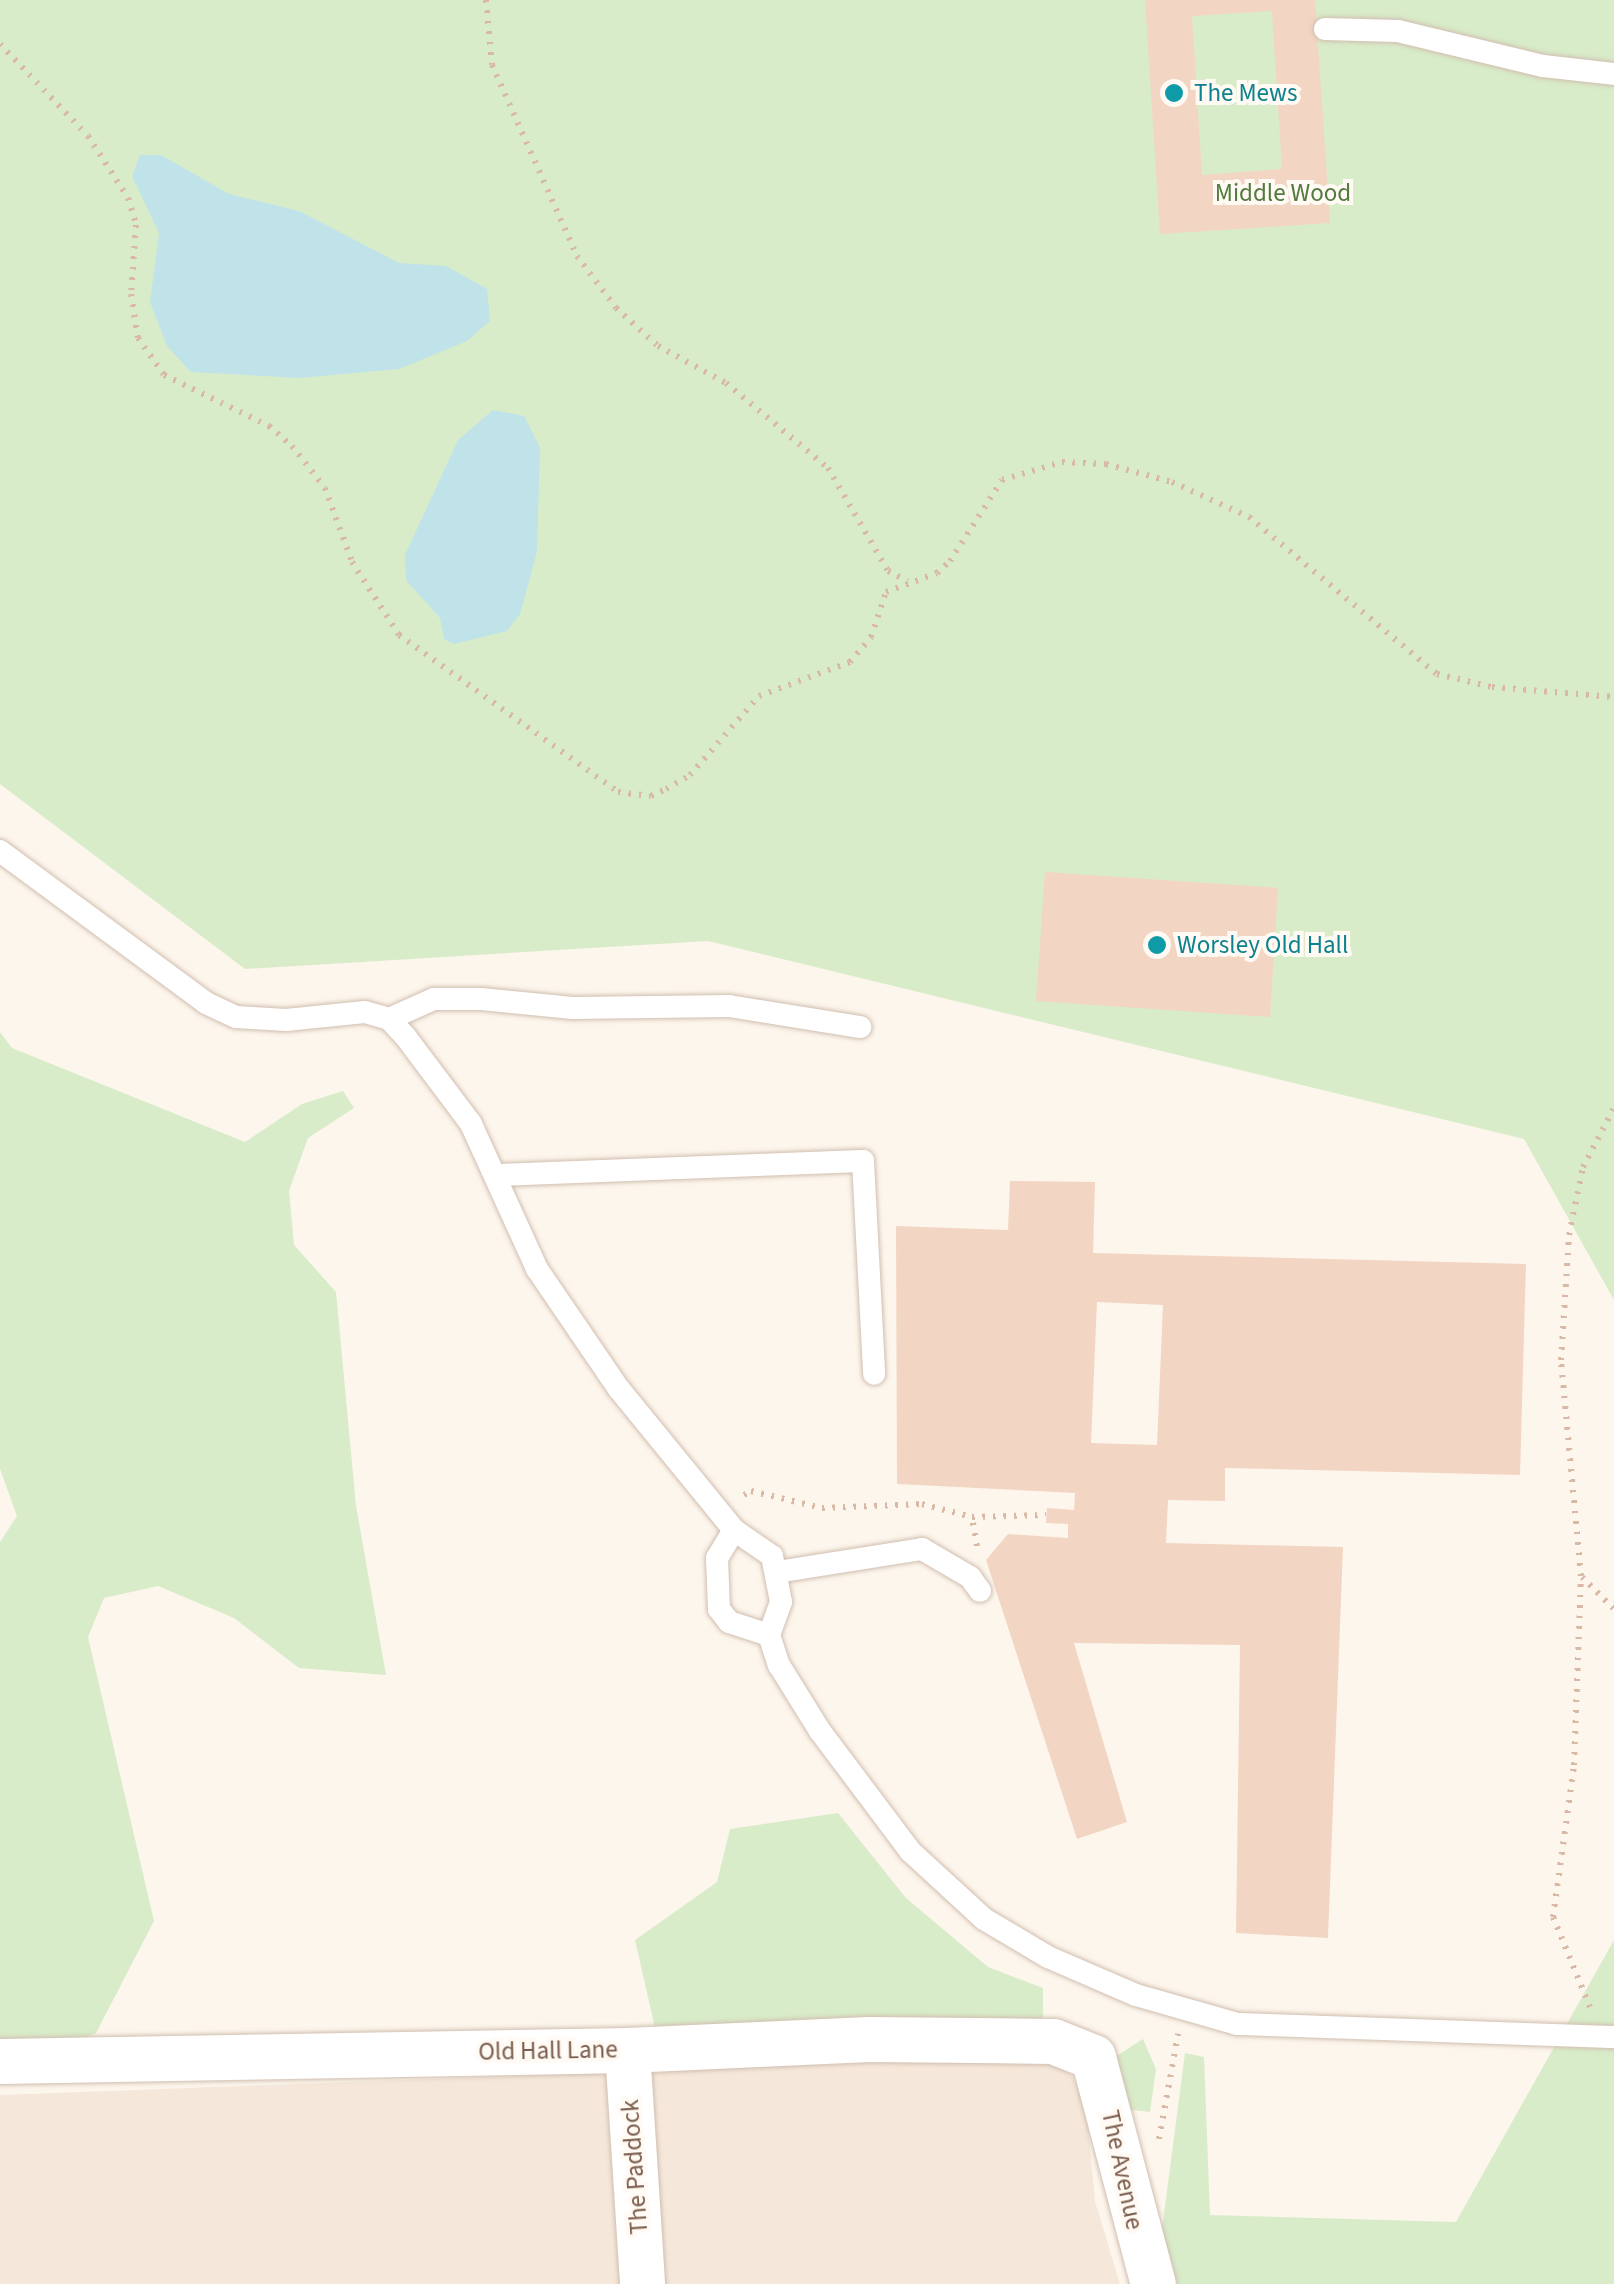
<!DOCTYPE html>
<html>
<head>
<meta charset="utf-8">
<style>
  body { margin:0 }
  #map { position:relative; width:1614px; height:2284px; overflow:hidden; background:#fdf6ec; font-family:"Source Sans 3",sans-serif }
  div>[style] { position:absolute }
  [style*='--x'] { left:calc(var(--x)*1px); top:calc(var(--y)*1px); width:calc(var(--w)*1px); rotate:calc(var(--a)*1deg) }
  .residential>* { inset:0; background:#f5e8da }
  .green>* { inset:0; background:#d8ecc9 }
  .water>* { inset:0; background:#bfe3e8 }
  .building>* { inset:0; background:#f3d5c3 }
  .path>* { height:6px; margin-top:-3px; transform-origin:0; background:repeating-linear-gradient(90deg,#d9b8a5 0 2.5px,transparent 0 10.5px) }
  .roads { filter:drop-shadow(0 0 2px #d1beb0) drop-shadow(0 0 2px #d1beb0) }
  .lane>* { height:22px; margin:-11px; padding:0 11px; transform-origin:11px; border-radius:11px; background:#fff }
  .street>* { height:45px; margin:-22.5px; padding:0 22.5px; transform-origin:22.5px; border-radius:22.5px; background:#fff }
  .dots>* { width:28px; height:28px; translate:-50% -50%; box-sizing:border-box; border:5px solid #fffaf3; border-radius:50% }
  span { translate:-50% -50%; white-space:nowrap; text-align:center; line-height:1.15; -webkit-text-stroke:8px #fffaf3; paint-order:stroke }
  .culture-label { font-size:25px; color:#0d838f }
  .left { translate:0 -50%; text-align:left }
  .park-label { font-size:25px; color:#537a41 }
  .street-label { font-size:25px; color:#7a5c4d }
</style>
</head>
<body>
<div id="map">
  <div class="residential">
    <i style="clip-path:polygon(1002px 2058px,1052px 2060px,1072px 2076px,1086px 2104px,1095px 2201px,1120px 2284px,0 2284px,0 2095px)"></i>
  </div>
  <div class="green">
    <i style="clip-path:polygon(0 0,1614px 0,1614px 1300px,1524px 1139px,708px 941px,245px 969px,0 784px)"></i>
    <i style="clip-path:polygon(0 1032px,12px 1048px,245px 1142px,302px 1104px,343px 1091px,354px 1108px,308px 1138px,289px 1191px,294px 1245px,336px 1292px,356px 1506px,386px 1675px,299px 1668px,234px 1618px,158px 1586px,104px 1598px,88px 1637px,154px 1921px,96px 2033px,63px 2048px,0 2048px,0 1542px,17px 1516px,0 1469px)"></i>
    <i style="clip-path:polygon(838px 1813px,906px 1898px,988px 1967px,1043px 1988px,1043px 2026px,656px 2032px,635px 1940px,717px 1882px,730px 1829px)"></i>
    <i style="clip-path:polygon(1614px 1940px,1614px 2284px,1175px 2284px,1159px 2252px,1185px 2053px,1204px 2057px,1210px 2215px,1456px 2222px)"></i>
    <i style="clip-path:polygon(1143px 2039px,1156px 2069px,1150px 2112px,1124px 2109px,1110px 2060px)"></i>
  </div>
  <div class="water">
    <i style="clip-path:polygon(140px 155px,161px 155px,229px 194px,299px 211px,399px 263px,446px 266px,487px 289px,490px 321px,467px 341px,399px 369px,300px 378px,191px 372px,167px 346px,150px 302px,159px 233px,132px 176px)"></i>
    <i style="clip-path:polygon(493px 410px,524px 416px,540px 448px,537px 552px,520px 614px,507px 631px,454px 644px,444px 639px,440px 618px,406px 580px,405px 555px,458px 440px)"></i>
  </div>
  <div class="building">
    <i style="clip-path:polygon(evenodd,1145px 0,1315px 0,1330px 223px,1160px 234px,1145px 0,1272px 11px,1282px 169px,1202px 175px,1192px 16px,1272px 11px)"></i>
    <i style="clip-path:polygon(1045px 872px,1278px 888px,1270px 1017px,1036px 1001px)"></i>
    <i style="clip-path:polygon(evenodd,1010px 1181px,1095px 1182px,1093px 1253px,1526px 1264px,1520px 1475px,1225px 1468px,1225px 1501px,1168px 1500px,1166px 1543px,1343px 1547px,1328px 1938px,1236px 1933px,1240px 1645px,1074px 1643px,1127px 1822px,1077px 1839px,986px 1560px,1008px 1534px,1068px 1538px,1068px 1524px,1046px 1523px,1047px 1508px,1074px 1510px,1075px 1493px,897px 1484px,896px 1226px,1008px 1230px,1010px 1181px,1097px 1302px,1163px 1305px,1157px 1445px,1091px 1443px,1097px 1302px)"></i>
  </div>
  <div class="path">
    <i style="--x:486;--y:0;--w:65;--a:84.7"></i>
    <i style="--x:492;--y:65;--w:209;--a:66"></i>
    <i style="--x:577;--y:256;--w:65;--a:53.1"></i>
    <i style="--x:616;--y:308;--w:57;--a:42.1"></i>
    <i style="--x:658;--y:346;--w:77;--a:28.6"></i>
    <i style="--x:726;--y:383;--w:133;--a:39.8"></i>
    <i style="--x:828;--y:468;--w:119;--a:59.8"></i>
    <i style="--x:888;--y:571;--w:22;--a:27"></i>
    <i style="--x:0;--y:44;--w:127;--a:46.3"></i>
    <i style="--x:88;--y:136;--w:74;--a:57.2"></i>
    <i style="--x:128;--y:198;--w:28;--a:73"></i>
    <i style="--x:136;--y:225;--w:69;--a:94.1"></i>
    <i style="--x:131;--y:294;--w:45;--a:81"></i>
    <i style="--x:138;--y:338;--w:45;--a:54.9"></i>
    <i style="--x:164;--y:375;--w:117;--a:25.9"></i>
    <i style="--x:269;--y:426;--w:30;--a:41"></i>
    <i style="--x:292;--y:446;--w:53;--a:51.8"></i>
    <i style="--x:325;--y:488;--w:79;--a:70"></i>
    <i style="--x:352;--y:562;--w:87;--a:57.2"></i>
    <i style="--x:399;--y:635;--w:269;--a:35.6"></i>
    <i style="--x:618;--y:792;--w:33;--a:7"></i>
    <i style="--x:651;--y:796;--w:17;--a:-25"></i>
    <i style="--x:666;--y:789;--w:28;--a:-30"></i>
    <i style="--x:690;--y:775;--w:105;--a:-48.9"></i>
    <i style="--x:759;--y:696;--w:97;--a:-20.5"></i>
    <i style="--x:850;--y:662;--w:33;--a:-50"></i>
    <i style="--x:871;--y:637;--w:47;--a:-71.6"></i>
    <i style="--x:886;--y:592;--w:54;--a:-20.4"></i>
    <i style="--x:937;--y:573;--w:18;--a:-43"></i>
    <i style="--x:950;--y:561;--w:96;--a:-57.3"></i>
    <i style="--x:1002;--y:480;--w:63;--a:-16.7"></i>
    <i style="--x:1062;--y:462;--w:44;--a:2.6"></i>
    <i style="--x:1106;--y:464;--w:68;--a:15.3"></i>
    <i style="--x:1172;--y:482;--w:85;--a:24.4"></i>
    <i style="--x:1249;--y:517;--w:245;--a:39.9"></i>
    <i style="--x:1437;--y:674;--w:57;--a:13.3"></i>
    <i style="--x:1492;--y:687;--w:122;--a:4.7"></i>
    <i style="--x:744;--y:1495;--w:8;--a:-30"></i>
    <i style="--x:751;--y:1491;--w:73;--a:13.5"></i>
    <i style="--x:822;--y:1508;--w:100;--a:-2.3"></i>
    <i style="--x:922;--y:1504;--w:52;--a:14.6"></i>
    <i style="--x:977;--y:1546;--w:29;--a:-100"></i>
    <i style="--x:972;--y:1517;--w:74;--a:-1.5"></i>
    <i style="--x:1582;--y:1577;--w:45;--a:45"></i>
    <i style="--x:1590;--y:2007;--w:97;--a:-112.3"></i>
    <i style="--x:1553;--y:1917;--w:153;--a:-82.1"></i>
    <i style="--x:1574;--y:1765;--w:189;--a:-87.9"></i>
    <i style="--x:1581;--y:1576;--w:217;--a:-95.3"></i>
    <i style="--x:1561;--y:1360;--w:125;--a:-86.3"></i>
    <i style="--x:1569;--y:1235;--w:69;--a:-78.4"></i>
    <i style="--x:1583;--y:1167;--w:67;--a:-62.3"></i>
    <i style="--x:1159;--y:2139;--w:107;--a:-79.7"></i>
  </div>
  <div class="roads">
    <div class="lane">
      <i style="--x:1325;--y:29;--w:73;--a:1.6"></i>
      <i style="--x:1398;--y:31;--w:149;--a:13.6"></i>
      <i style="--x:1543;--y:66;--w:71;--a:6.4"></i>
      <i style="--x:0;--y:851;--w:256;--a:36.4"></i>
      <i style="--x:206;--y:1003;--w:33;--a:25"></i>
      <i style="--x:236;--y:1017;--w:50;--a:3.4"></i>
      <i style="--x:286;--y:1020;--w:79;--a:-5.8"></i>
      <i style="--x:365;--y:1012;--w:25;--a:16"></i>
      <i style="--x:389;--y:1019;--w:23;--a:47"></i>
      <i style="--x:405;--y:1036;--w:110;--a:53.1"></i>
      <i style="--x:471;--y:1124;--w:159;--a:65.5"></i>
      <i style="--x:537;--y:1269;--w:145;--a:55.7"></i>
      <i style="--x:619;--y:1389;--w:182;--a:50.8"></i>
      <i style="--x:734;--y:1530;--w:46;--a:34.4"></i>
      <i style="--x:772;--y:1556;--w:47;--a:78.9"></i>
      <i style="--x:781;--y:1602;--w:35;--a:110"></i>
      <i style="--x:769;--y:1635;--w:32;--a:72"></i>
      <i style="--x:779;--y:1665;--w:78;--a:58.2"></i>
      <i style="--x:820;--y:1731;--w:150;--a:53.1"></i>
      <i style="--x:910;--y:1851;--w:100;--a:42.6"></i>
      <i style="--x:984;--y:1919;--w:74;--a:30.7"></i>
      <i style="--x:1048;--y:1957;--w:96;--a:23.4"></i>
      <i style="--x:1136;--y:1995;--w:105;--a:16"></i>
      <i style="--x:1237;--y:2024;--w:377;--a:2"></i>
      <i style="--x:389;--y:1019;--w:49;--a:-24"></i>
      <i style="--x:434;--y:999;--w:47;--a:0"></i>
      <i style="--x:481;--y:999;--w:92;--a:5.6"></i>
      <i style="--x:573;--y:1008;--w:156;--a:-0.7"></i>
      <i style="--x:729;--y:1006;--w:133;--a:9.1"></i>
      <i style="--x:497;--y:1175;--w:366;--a:-2.2"></i>
      <i style="--x:863;--y:1161;--w:213;--a:87"></i>
      <i style="--x:734;--y:1530;--w:33;--a:121"></i>
      <i style="--x:717;--y:1558;--w:51;--a:87.8"></i>
      <i style="--x:719;--y:1609;--w:16;--a:52"></i>
      <i style="--x:729;--y:1622;--w:42;--a:18"></i>
      <i style="--x:777;--y:1572;--w:147;--a:-9"></i>
      <i style="--x:922;--y:1549;--w:56;--a:30.3"></i>
      <i style="--x:970;--y:1577;--w:17;--a:54"></i>
    </div>
    <div class="street">
      <i style="--x:627;--y:2050;--w:234;--a:86.3"></i>
      <i style="--x:0;--y:2061;--w:627;--a:-1.01"></i>
      <i style="--x:627;--y:2050;--w:241;--a:-2.6"></i>
      <i style="--x:868;--y:2039;--w:185;--a:0.6"></i>
      <i style="--x:1053;--y:2041;--w:43;--a:21.8"></i>
      <i style="--x:1093;--y:2057;--w:235;--a:75.2"></i>
    </div>
  </div>
  <div class="dots">
    <i style="left:1174px;top:93px;background:#0f9aa8"></i>
    <i style="left:1157px;top:945px;background:#0f9aa8"></i>
  </div>
  <div class="culture-label">
    <span class="left" style="left:1194px;top:93px">The Mews</span>
    <span class="left" style="left:1177px;top:945px">Worsley Old Hall</span>
  </div>
  <div class="park-label">
    <span style="left:1283px;top:193px">Middle Wood</span>
  </div>
  <div class="street-label">
    <span style="left:548px;top:2051px;rotate:-1deg">Old Hall Lane</span>
    <span style="left:635px;top:2167px;rotate:-94deg">The Paddock</span>
    <span style="left:1122px;top:2170px;rotate:78deg">The Avenue</span>
  </div>
</div>
</body>
</html>
